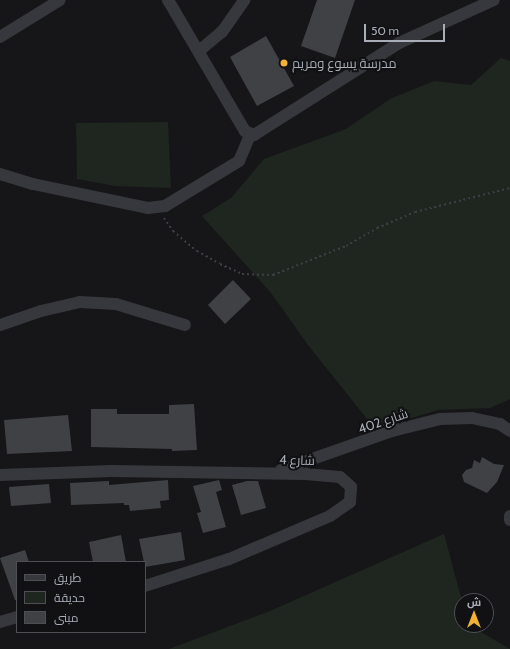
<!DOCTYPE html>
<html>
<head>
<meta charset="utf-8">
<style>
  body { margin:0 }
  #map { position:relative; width:510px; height:649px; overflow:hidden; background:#161618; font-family:Cabin,Cairo,sans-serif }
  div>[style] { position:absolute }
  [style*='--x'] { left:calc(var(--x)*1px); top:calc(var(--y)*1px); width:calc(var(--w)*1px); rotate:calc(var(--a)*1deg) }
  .green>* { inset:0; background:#1e261f }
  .building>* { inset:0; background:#404145 }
  .path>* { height:2px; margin-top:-1px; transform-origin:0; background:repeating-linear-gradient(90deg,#3d3f44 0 2px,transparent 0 5px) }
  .minor>* { height:12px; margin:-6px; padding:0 6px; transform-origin:6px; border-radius:6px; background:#37383d }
  .dots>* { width:11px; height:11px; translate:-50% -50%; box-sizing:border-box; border:2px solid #111113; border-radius:50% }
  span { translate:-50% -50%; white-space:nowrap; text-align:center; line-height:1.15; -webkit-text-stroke:4px #111113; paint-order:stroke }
  .poi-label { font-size:13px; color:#a8adb8 }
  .left { translate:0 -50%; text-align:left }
  .street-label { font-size:13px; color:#a8adb8 }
  .legend { position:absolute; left:16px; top:561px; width:130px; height:72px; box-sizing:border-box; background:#111113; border:1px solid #4d4f55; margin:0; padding:5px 7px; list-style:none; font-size:12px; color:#a8adb8 }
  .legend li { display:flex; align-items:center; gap:8px; height:20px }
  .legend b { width:20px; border:1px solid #4d4f55 }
  .north { position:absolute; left:454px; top:593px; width:40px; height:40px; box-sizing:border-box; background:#111113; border:1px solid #4d4f55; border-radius:50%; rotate:0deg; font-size:11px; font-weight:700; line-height:16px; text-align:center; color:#a8adb8 }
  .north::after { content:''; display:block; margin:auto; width:14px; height:18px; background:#f2b134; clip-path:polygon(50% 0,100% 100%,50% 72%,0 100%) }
  .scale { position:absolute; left:364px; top:24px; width:81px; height:18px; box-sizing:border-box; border:2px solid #a8adb8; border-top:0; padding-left:5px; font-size:12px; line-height:14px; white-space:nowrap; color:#a8adb8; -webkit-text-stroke:3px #111113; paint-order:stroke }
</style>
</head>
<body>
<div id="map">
  <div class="green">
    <i style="clip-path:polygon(501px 58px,510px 61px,510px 399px,490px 408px,438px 410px,375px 429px,308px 345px,271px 293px,202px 216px,231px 198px,264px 159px,346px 129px,390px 99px,434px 81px,471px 85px)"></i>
    <i style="clip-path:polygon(168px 122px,171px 188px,115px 186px,77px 179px,76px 123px)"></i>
    <i style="clip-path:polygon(444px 534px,462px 601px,462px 625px,469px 625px,510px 649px,169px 649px,270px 611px)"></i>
  </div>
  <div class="building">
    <i style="clip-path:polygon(317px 0,355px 0,335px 58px,301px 46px)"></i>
    <i style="clip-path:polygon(266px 36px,294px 86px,257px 106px,230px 57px)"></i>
    <i style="clip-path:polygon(233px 280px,251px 299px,225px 324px,208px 305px)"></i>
    <i style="clip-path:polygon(194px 404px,197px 450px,172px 451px,172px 449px,91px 447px,91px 409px,117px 409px,117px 414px,169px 414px,169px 405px)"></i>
    <i style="clip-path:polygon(68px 415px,72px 451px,7px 454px,4px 420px)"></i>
    <i style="clip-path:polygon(482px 457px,494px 464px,504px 465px,497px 482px,487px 493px,464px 482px,462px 475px,466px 470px,472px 468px,474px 460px,480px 463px)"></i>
    <i style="clip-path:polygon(168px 480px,169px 500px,160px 501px,161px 508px,130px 511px,129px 505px,124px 505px,124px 503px,71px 505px,70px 483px,109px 481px,109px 485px)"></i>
    <i style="clip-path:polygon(219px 480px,222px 490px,216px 492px,226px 527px,203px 533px,197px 513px,201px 512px,193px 486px)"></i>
    <i style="clip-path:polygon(247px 481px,258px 481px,266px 508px,241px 515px,232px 485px)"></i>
    <i style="clip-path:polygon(49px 484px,51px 503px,11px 506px,9px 487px)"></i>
    <i style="clip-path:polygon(181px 532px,185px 560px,145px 567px,139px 539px)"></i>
    <i style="clip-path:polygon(121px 535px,126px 562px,93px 562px,89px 542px)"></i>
    <i style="clip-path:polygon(25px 550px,29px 562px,17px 562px,17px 600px,15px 600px,0 558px)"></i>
  </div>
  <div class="path">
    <i style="--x:164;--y:218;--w:16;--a:55"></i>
    <i style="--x:173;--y:231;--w:31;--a:40"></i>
    <i style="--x:197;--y:251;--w:26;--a:29"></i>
    <i style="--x:220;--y:264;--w:24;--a:24"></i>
    <i style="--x:242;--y:274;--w:31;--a:2"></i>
    <i style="--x:273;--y:275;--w:79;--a:-21.7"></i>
    <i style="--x:346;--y:246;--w:36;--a:-30"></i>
    <i style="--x:377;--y:228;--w:41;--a:-22.8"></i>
    <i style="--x:415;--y:212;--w:98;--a:-14.2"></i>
  </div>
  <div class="minor">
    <i style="--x:168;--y:0;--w:152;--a:59.6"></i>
    <i style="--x:245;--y:131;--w:10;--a:24"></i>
    <i style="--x:254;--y:135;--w:172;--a:-32.4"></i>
    <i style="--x:399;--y:43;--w:104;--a:-24.4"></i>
    <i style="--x:0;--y:37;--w:70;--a:-31.7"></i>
    <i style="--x:199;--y:51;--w:30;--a:-40"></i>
    <i style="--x:222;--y:32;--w:39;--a:-55"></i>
    <i style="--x:0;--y:174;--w:34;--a:17"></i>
    <i style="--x:33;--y:184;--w:117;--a:11.8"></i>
    <i style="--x:148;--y:208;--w:17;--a:-7"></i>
    <i style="--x:165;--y:206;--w:87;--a:-31.3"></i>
    <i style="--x:239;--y:161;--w:28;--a:-67"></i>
    <i style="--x:0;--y:325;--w:43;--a:-18.9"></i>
    <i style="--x:41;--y:311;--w:39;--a:-13"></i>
    <i style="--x:79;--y:302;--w:37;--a:3"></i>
    <i style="--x:116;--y:304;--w:72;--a:16.9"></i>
    <i style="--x:281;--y:470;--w:118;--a:-19.4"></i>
    <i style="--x:392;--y:431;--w:49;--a:-14"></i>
    <i style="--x:440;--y:419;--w:32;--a:-2"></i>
    <i style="--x:472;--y:418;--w:29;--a:12"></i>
    <i style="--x:500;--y:424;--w:12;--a:35"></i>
    <i style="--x:0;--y:475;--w:112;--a:-2"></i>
    <i style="--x:112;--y:471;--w:193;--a:0.9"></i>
    <i style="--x:305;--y:474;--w:35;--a:5"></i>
    <i style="--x:340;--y:477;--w:15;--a:42"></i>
    <i style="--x:351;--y:487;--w:15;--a:94"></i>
    <i style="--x:350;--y:502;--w:24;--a:145"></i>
    <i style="--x:330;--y:516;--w:110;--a:156.9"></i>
    <i style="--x:229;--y:559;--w:88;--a:162.2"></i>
    <i style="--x:510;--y:516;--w:4;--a:90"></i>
    <i style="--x:0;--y:622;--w:18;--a:-16"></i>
  </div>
  <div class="dots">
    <i style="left:284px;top:63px;background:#f2b134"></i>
  </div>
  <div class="poi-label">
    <span class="left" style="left:292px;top:63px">مدرسة يسوع ومريم</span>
  </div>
  <div class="street-label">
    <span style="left:383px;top:421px;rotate:-19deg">شارع 402</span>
    <span style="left:297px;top:460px;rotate:2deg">شارع 4</span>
  </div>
  <ul class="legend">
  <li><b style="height:5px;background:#37383d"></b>طريق</li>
  <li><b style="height:11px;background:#1e261f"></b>حديقة</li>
  <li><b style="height:11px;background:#404145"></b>مبنى</li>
  </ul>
  <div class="north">ش</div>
  <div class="scale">50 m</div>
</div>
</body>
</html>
